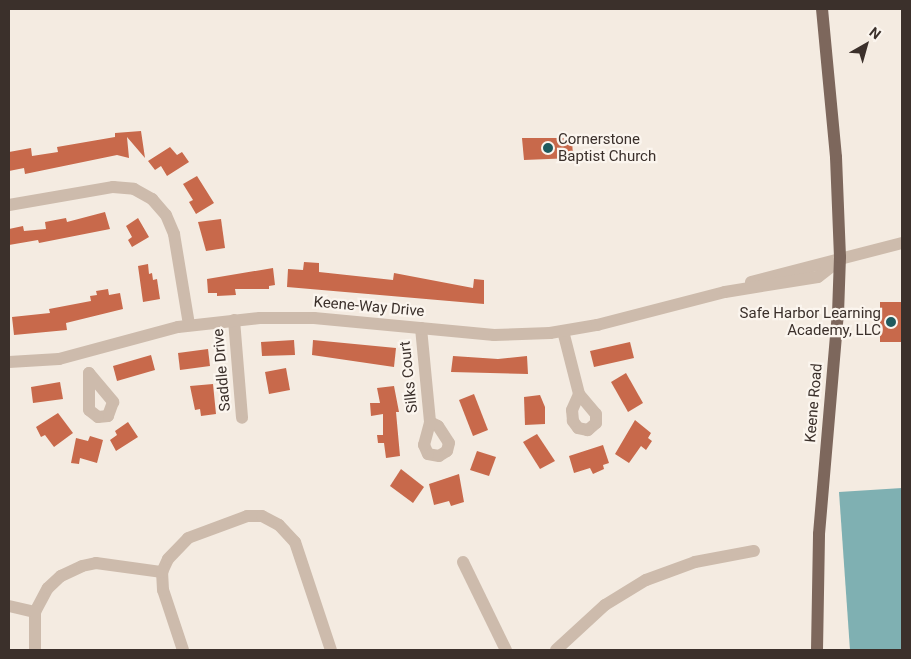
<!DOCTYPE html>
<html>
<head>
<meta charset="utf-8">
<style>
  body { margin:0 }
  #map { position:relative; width:911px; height:659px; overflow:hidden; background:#f4ebe1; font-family:Roboto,sans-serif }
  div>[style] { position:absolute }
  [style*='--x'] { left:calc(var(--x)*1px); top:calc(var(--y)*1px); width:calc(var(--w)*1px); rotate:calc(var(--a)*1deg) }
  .water>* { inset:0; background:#7fb0b2 }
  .building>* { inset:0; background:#c8694b }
  .minor>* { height:12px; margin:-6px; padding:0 6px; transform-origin:6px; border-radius:6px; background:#cdbbac }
  .major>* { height:12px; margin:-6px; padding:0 6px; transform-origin:6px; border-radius:6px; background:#7d675c }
  .dots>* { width:14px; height:14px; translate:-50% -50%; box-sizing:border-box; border:2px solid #fbf5ee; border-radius:50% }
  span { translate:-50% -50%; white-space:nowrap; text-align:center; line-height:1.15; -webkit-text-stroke:4.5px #fbf5ee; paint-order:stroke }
  .poi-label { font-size:15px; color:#3b302b }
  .left { translate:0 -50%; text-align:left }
  .right { translate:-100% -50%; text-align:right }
  .street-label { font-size:15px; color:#3b302b }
  .frame { position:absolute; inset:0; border:10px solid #3b302b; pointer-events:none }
  .north { position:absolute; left:841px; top:20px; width:50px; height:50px; -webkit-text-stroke:4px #fbf5ee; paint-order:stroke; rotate:38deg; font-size:14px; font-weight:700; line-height:20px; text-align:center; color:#3b302b }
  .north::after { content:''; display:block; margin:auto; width:18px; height:22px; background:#3b302b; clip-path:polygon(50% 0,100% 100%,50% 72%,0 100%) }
</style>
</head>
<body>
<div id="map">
  <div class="water">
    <i style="clip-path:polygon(902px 488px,902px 650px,850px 650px,839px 492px)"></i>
  </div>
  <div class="building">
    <i style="clip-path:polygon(141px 131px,145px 158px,127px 137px,129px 158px,117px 155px,25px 174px,24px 168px,9px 171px,9px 152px,31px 148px,32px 156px,58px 152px,57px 147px,115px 137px,115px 133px)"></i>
    <i style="clip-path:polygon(522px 138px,572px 138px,573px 158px,524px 160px)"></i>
    <i style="clip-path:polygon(170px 147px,177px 155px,182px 152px,189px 162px,167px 176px,161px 166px,155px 170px,148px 161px)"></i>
    <i style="clip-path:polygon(197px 176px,214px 203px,196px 214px,189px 202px,193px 200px,183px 184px)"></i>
    <i style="clip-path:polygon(105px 212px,110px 229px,39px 243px,38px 240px,9px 245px,9px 229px,23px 226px,24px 231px,46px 229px,45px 222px,66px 218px,67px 222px)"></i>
    <i style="clip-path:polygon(138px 218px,149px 237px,132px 247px,128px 240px,132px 237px,126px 226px)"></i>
    <i style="clip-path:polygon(221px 219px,225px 248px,206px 251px,198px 222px)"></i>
    <i style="clip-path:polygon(304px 262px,319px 263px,319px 272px,393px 280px,394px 273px,473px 288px,474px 279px,484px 280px,484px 304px,287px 287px,288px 269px,303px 270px)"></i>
    <i style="clip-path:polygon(148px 264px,149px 274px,152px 273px,153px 280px,157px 279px,160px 299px,143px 302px,138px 266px)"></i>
    <i style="clip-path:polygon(273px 268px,275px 285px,269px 286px,269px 289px,235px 289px,236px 295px,217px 296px,217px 293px,208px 293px,207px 279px)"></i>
    <i style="clip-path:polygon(108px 289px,109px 295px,120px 293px,123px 309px,66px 323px,67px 330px,14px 335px,12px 317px,50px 313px,49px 309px,91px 301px,90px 296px,97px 295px,96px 291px)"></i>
    <i style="clip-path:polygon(880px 302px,902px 302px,902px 342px,880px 342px)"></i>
    <i style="clip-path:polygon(294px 340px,295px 355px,262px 356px,261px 342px)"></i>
    <i style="clip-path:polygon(313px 340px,396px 348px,394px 367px,312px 355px)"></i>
    <i style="clip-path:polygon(630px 342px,634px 358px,594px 367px,590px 351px)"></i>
    <i style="clip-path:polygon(208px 349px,210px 366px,180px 370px,178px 353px)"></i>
    <i style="clip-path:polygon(151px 355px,155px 370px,117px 381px,113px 366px)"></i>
    <i style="clip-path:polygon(453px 356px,498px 359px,527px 356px,528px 374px,451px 372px)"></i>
    <i style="clip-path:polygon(286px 368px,290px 390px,269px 394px,265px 372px)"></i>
    <i style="clip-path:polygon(626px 373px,643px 403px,628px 412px,611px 382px)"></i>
    <i style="clip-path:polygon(60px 382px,63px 399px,33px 403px,31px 387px)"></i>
    <i style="clip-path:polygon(213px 384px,216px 414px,201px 416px,200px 409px,195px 410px,190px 386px)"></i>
    <i style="clip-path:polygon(394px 386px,399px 412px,396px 412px,400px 456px,386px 458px,384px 443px,378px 443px,377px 435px,383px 435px,383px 414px,371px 416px,370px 403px,380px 403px,377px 388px)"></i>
    <i style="clip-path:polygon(474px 394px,488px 430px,473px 436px,459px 400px)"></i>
    <i style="clip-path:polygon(540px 395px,545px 407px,545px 424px,525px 425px,524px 397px)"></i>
    <i style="clip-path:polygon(58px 413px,73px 433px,54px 447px,45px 435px,41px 437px,36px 427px)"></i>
    <i style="clip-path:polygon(635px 420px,651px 433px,648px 438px,652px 441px,646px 450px,641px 446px,629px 463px,615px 454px)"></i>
    <i style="clip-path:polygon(128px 422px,138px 437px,116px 451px,110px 440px,117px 435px,115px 431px)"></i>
    <i style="clip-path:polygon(537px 434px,555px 461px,540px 469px,523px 442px)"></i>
    <i style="clip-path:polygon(90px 436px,103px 440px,97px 463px,80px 458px,79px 464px,71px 463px,76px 438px,88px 441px)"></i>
    <i style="clip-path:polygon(603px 445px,609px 463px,603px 465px,604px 469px,593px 474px,590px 468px,574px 473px,569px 456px)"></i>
    <i style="clip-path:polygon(477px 451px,496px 457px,489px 476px,470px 470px)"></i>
    <i style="clip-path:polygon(401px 469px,424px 487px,413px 503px,390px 486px)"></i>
    <i style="clip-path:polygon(459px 474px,464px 502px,451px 506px,449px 501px,434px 505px,429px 484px)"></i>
  </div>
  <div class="minor">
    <i style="--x:9;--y:205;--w:106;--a:-9.8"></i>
    <i style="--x:113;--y:187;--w:21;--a:5"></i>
    <i style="--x:134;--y:189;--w:21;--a:29"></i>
    <i style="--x:152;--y:199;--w:21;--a:49"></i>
    <i style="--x:166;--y:215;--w:21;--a:67"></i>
    <i style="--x:174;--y:234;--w:92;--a:80.6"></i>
    <i style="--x:751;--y:282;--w:156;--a:-14.5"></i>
    <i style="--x:234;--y:320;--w:98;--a:85.3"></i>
    <i style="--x:421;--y:328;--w:94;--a:84.5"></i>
    <i style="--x:563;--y:331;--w:65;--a:75.7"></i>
    <i style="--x:579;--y:394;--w:26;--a:50"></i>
    <i style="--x:596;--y:414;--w:9;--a:90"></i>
    <i style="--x:596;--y:423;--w:11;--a:139"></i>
    <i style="--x:588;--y:430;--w:10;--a:-169"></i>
    <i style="--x:578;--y:428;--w:9;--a:-126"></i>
    <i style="--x:573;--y:421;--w:11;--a:-95"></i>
    <i style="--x:572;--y:410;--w:17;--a:-66"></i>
    <i style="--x:9;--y:362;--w:50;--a:-3.4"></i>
    <i style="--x:59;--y:359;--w:123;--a:-15.1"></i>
    <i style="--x:178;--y:327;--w:82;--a:-6.3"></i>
    <i style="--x:260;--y:318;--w:54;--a:0"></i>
    <i style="--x:314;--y:318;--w:181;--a:5.4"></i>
    <i style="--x:494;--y:335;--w:56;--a:-2"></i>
    <i style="--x:550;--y:333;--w:48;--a:-9.7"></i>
    <i style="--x:597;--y:325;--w:132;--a:-14.5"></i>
    <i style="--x:725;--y:292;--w:94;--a:-9.2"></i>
    <i style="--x:818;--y:277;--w:28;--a:-38"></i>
    <i style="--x:89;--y:373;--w:38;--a:50"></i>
    <i style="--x:113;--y:402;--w:15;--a:110"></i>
    <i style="--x:108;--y:416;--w:10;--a:174"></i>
    <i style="--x:98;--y:417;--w:11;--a:-142"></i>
    <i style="--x:89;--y:410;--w:37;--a:-90"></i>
    <i style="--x:430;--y:422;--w:9;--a:27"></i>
    <i style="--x:438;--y:426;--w:20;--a:57"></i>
    <i style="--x:449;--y:443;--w:8;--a:104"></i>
    <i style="--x:447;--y:451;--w:9;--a:148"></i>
    <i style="--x:439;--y:456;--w:11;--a:-170"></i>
    <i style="--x:428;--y:454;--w:10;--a:-114"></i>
    <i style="--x:424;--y:445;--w:24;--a:-75"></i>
    <i style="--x:463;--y:562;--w:98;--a:64"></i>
    <i style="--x:9;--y:606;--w:27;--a:13"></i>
    <i style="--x:35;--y:650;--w:38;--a:-90"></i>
    <i style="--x:35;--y:612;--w:27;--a:-62"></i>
    <i style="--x:48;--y:588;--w:18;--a:-43"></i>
    <i style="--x:61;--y:576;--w:23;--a:-25"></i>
    <i style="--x:82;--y:566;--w:14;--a:-12"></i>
    <i style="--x:96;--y:563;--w:67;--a:7.8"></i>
    <i style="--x:183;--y:650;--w:63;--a:-108.4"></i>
    <i style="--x:163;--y:590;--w:18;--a:-93"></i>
    <i style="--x:162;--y:572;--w:14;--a:-65"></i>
    <i style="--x:168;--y:559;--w:29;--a:-46"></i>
    <i style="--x:188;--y:538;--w:63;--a:-20.4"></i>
    <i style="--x:247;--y:516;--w:15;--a:0"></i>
    <i style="--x:262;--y:516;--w:19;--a:28"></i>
    <i style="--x:279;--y:525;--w:23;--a:47"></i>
    <i style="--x:295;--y:542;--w:114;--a:71.6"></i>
    <i style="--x:556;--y:650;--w:67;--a:-42.6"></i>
    <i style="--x:605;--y:605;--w:48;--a:-31.4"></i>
    <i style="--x:646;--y:580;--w:52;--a:-20.2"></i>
    <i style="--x:695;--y:562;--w:60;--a:-10.6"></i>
  </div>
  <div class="major">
    <i style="--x:817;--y:650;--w:116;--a:-89"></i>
    <i style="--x:819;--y:534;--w:221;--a:-85.1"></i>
    <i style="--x:838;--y:314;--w:57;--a:-88"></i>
    <i style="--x:840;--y:257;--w:100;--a:-92.3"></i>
    <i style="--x:836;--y:157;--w:149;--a:-95.4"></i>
  </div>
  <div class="dots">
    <i style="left:548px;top:148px;background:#1f5a5e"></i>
    <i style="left:891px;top:322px;background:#1f5a5e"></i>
  </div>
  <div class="poi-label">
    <span class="left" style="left:558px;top:148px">Cornerstone<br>Baptist Church</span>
    <span class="right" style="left:881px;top:322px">Safe Harbor Learning<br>Academy, LLC</span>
  </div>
  <div class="street-label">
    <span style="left:369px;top:307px;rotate:5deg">Keene-Way Drive</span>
    <span style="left:222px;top:370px;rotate:-95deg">Saddle Drive</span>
    <span style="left:409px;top:377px;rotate:-96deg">Silks Court</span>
    <span style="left:814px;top:403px;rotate:-85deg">Keene Road</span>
  </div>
  <div class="frame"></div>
  <div class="north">N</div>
</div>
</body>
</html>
